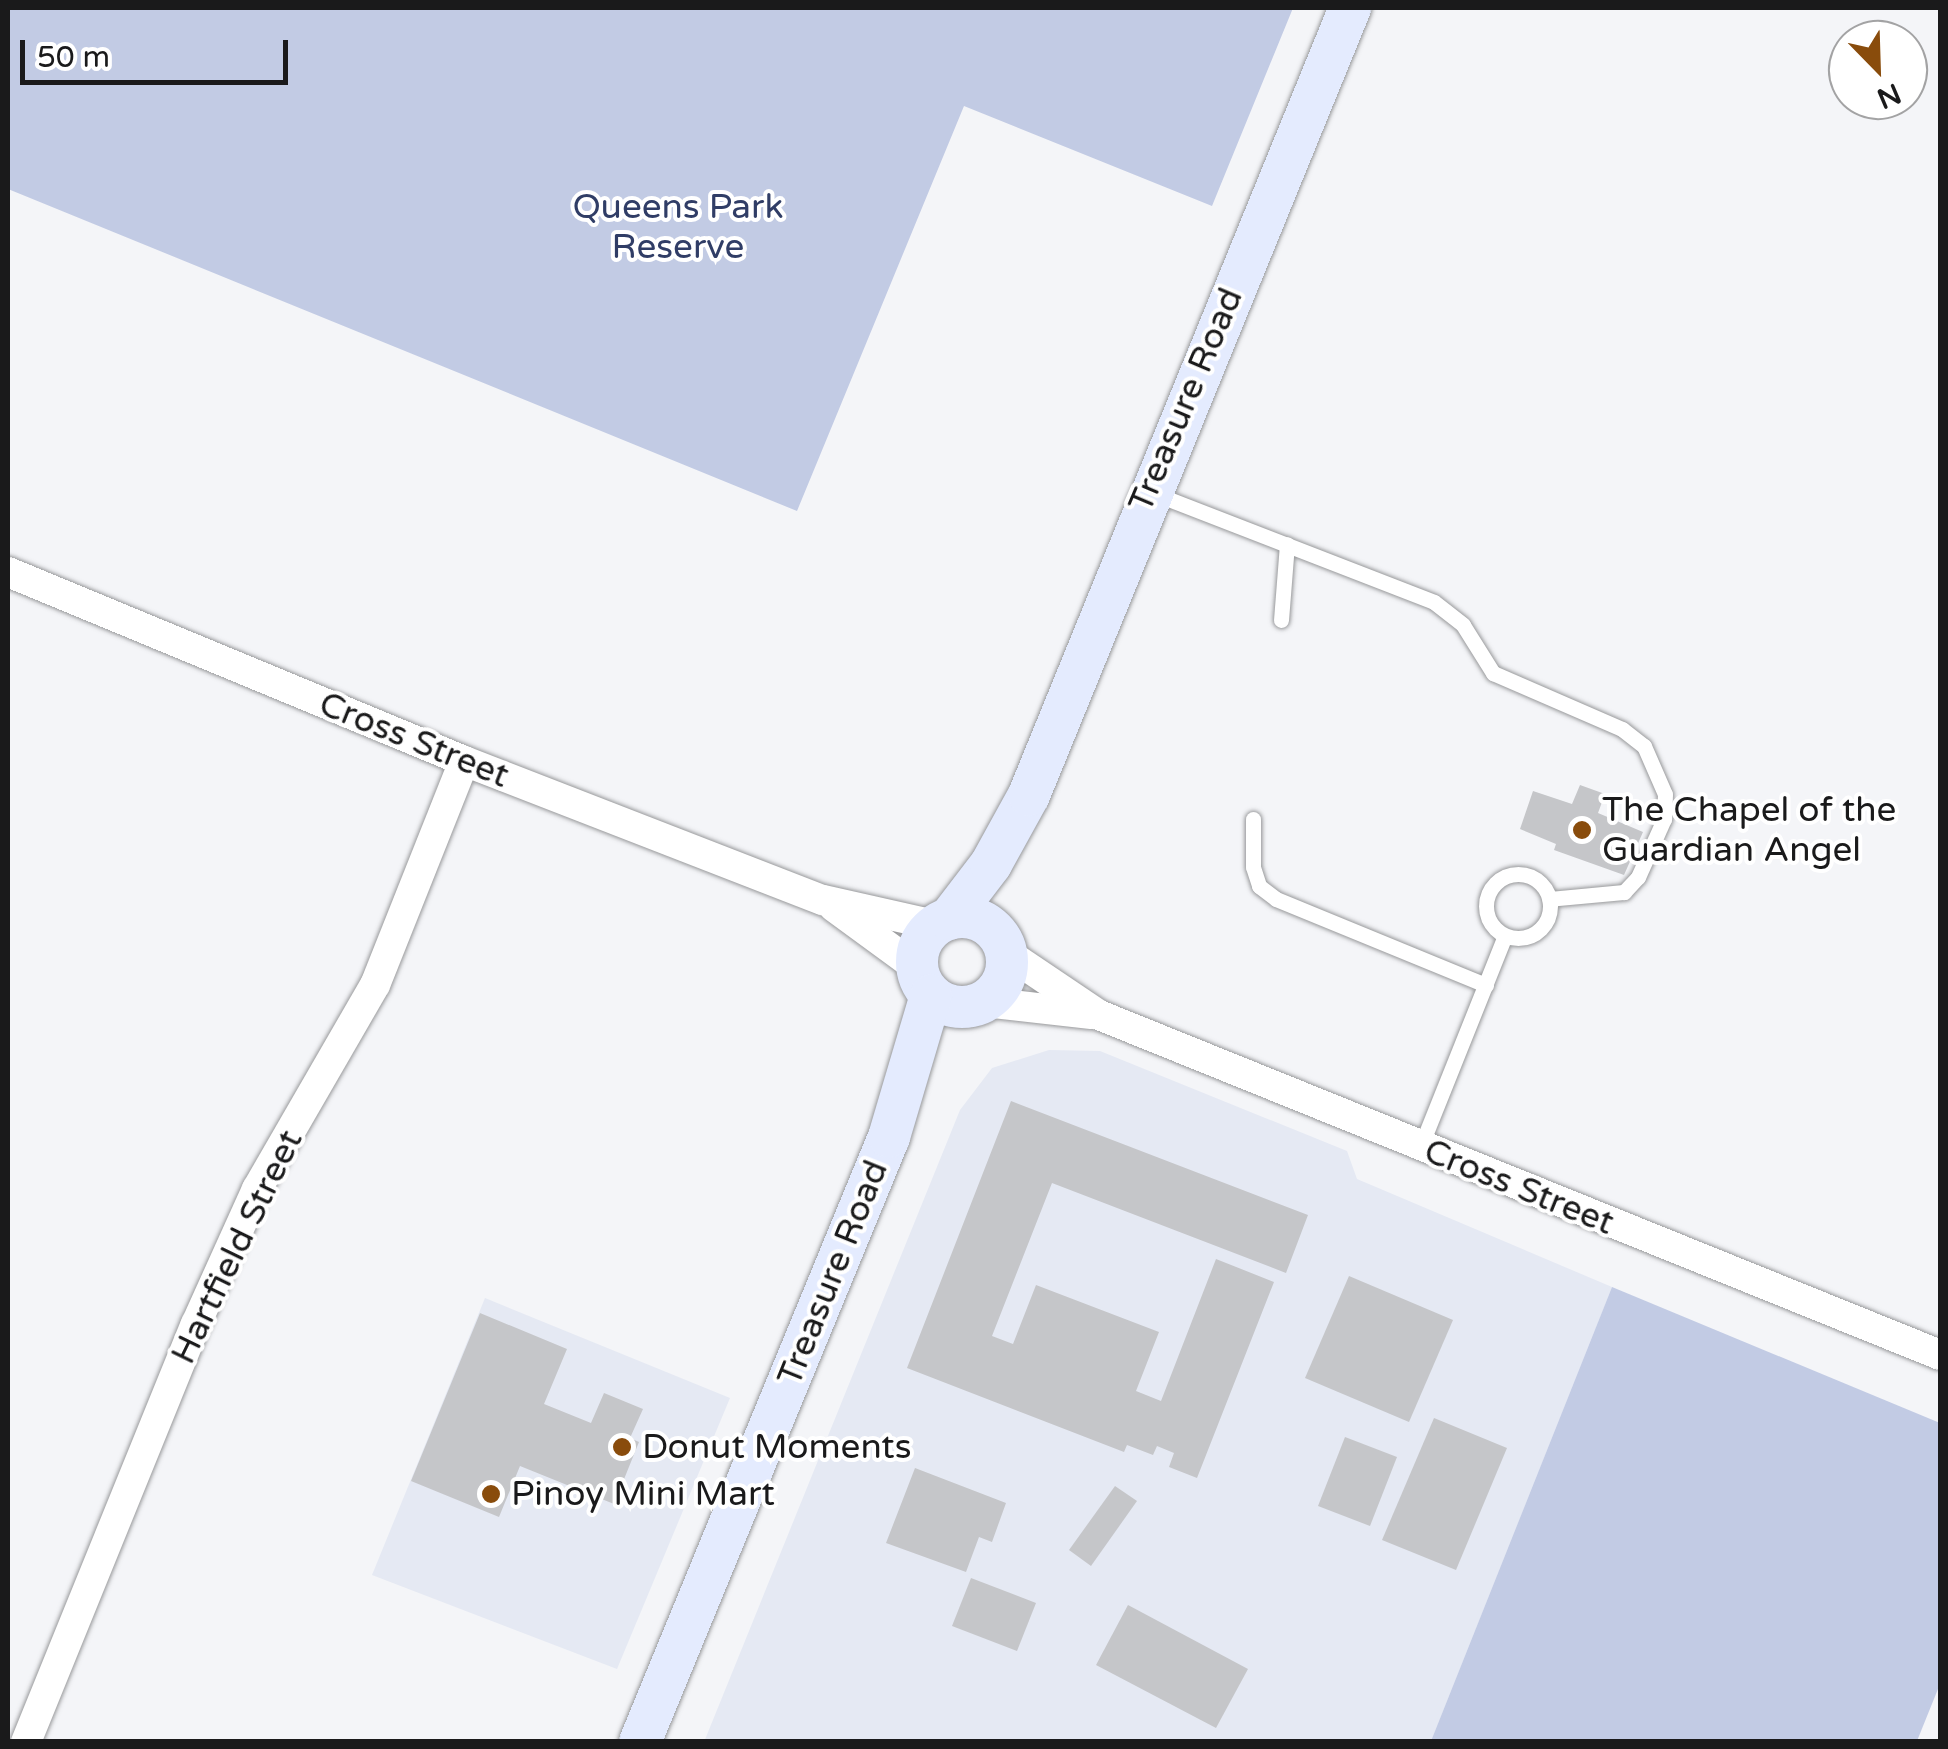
<!DOCTYPE html>
<html>
<head>
<meta charset="utf-8">
<style>
  body { margin:0 }
  #map { position:relative; width:1948px; height:1749px; overflow:hidden; background:#f4f5f8; font-family:"Varela Round",sans-serif }
  div>[style] { position:absolute }
  [style*='--x'] { left:calc(var(--x)*1px); top:calc(var(--y)*1px); width:calc(var(--w)*1px); rotate:calc(var(--a)*1deg) }
  .built>* { inset:0; background:#e5e9f3 }
  .green>* { inset:0; background:#c2cbe4 }
  .building>* { inset:0; background:#c5c6c9 }
  .roads { filter:drop-shadow(0 0 2px #98999b) drop-shadow(0 0 2px #98999b) }
  .lane>* { height:15px; margin:-7.5px; padding:0 7.5px; transform-origin:7.5px; border-radius:7.5px; background:#fff }
  .lane>.ring { margin:-7.5px; padding:0; box-sizing:content-box; background:none; border:15px solid #fff; border-radius:50% }
  .street>* { height:30px; margin:-15px; padding:0 15px; transform-origin:15px; border-radius:15px; background:#fff }
  .secondary>* { height:42px; margin:-21px; padding:0 21px; transform-origin:21px; border-radius:21px; background:#e4ebfe }
  .secondary>.ring { margin:-21px; padding:0; box-sizing:content-box; background:none; border:42px solid #e4ebfe; border-radius:50% }
  .dots>* { width:28px; height:28px; translate:-50% -50%; box-sizing:border-box; border:5px solid #fff; border-radius:50% }
  span { translate:-50% -50%; white-space:nowrap; text-align:center; line-height:1.15; -webkit-text-stroke:8px #fff; paint-order:stroke }
  .park-label { font-size:35px; color:#303d66 }
  .street-label { font-size:35px; color:#1a1a1b }
  .poi-label { font-size:35px; color:#1a1a1b }
  .left { translate:0 -50%; text-align:left }
  .frame { position:absolute; inset:0; border:10px solid #1a1a1b; pointer-events:none }
  .north { position:absolute; left:1828px; top:20px; width:100px; height:100px; box-sizing:border-box; background:#fff; border:2px solid #a3a3a4; border-radius:50%; rotate:157deg; font-size:28px; font-weight:700; line-height:40px; text-align:center; color:#1a1a1b }
  .north::after { content:''; display:block; margin:auto; width:35px; height:45px; background:#894c0c; clip-path:polygon(50% 0,100% 100%,50% 72%,0 100%) }
  .scale { position:absolute; left:20px; top:40px; width:268px; height:45px; box-sizing:border-box; border:5px solid #1a1a1b; border-top:0; padding-left:12px; font-size:30px; line-height:35px; white-space:nowrap; color:#1a1a1b; -webkit-text-stroke:8px #fff; paint-order:stroke }
</style>
</head>
<body>
<div id="map">
  <div class="built">
    <i style="clip-path:polygon(1049px 1050px,1100px 1051px,1347px 1151px,1357px 1179px,1612px 1287px,1431px 1741px,704px 1742px,960px 1110px,992px 1068px)"></i>
    <i style="clip-path:polygon(485px 1298px,730px 1398px,617px 1669px,372px 1575px)"></i>
  </div>
  <div class="green">
    <i style="clip-path:polygon(8px 8px,1293px 8px,1212px 206px,964px 106px,797px 511px,8px 189px)"></i>
    <i style="clip-path:polygon(1612px 1287px,1940px 1423px,1940px 1684px,1917px 1741px,1431px 1741px)"></i>
  </div>
  <div class="building">
    <i style="clip-path:polygon(1580px 785px,1605px 794px,1598px 813px,1643px 832px,1624px 875px,1554px 850px,1556px 844px,1520px 829px,1533px 791px,1572px 804px)"></i>
    <i style="clip-path:polygon(1011px 1101px,1308px 1215px,1286px 1273px,1052px 1183px,992px 1336px,1013px 1344px,1036px 1285px,1159px 1332px,1136px 1391px,1161px 1401px,1216px 1259px,1274px 1282px,1197px 1478px,1169px 1467px,1174px 1453px,1157px 1446px,1153px 1455px,1127px 1445px,1124px 1452px,907px 1368px)"></i>
    <i style="clip-path:polygon(1349px 1276px,1453px 1320px,1409px 1422px,1305px 1378px)"></i>
    <i style="clip-path:polygon(480px 1313px,567px 1349px,544px 1404px,591px 1423px,604px 1393px,643px 1409px,630px 1438px,639px 1442px,614px 1504px,520px 1466px,499px 1517px,411px 1481px)"></i>
    <i style="clip-path:polygon(1434px 1418px,1507px 1448px,1456px 1570px,1382px 1540px)"></i>
    <i style="clip-path:polygon(1345px 1437px,1397px 1457px,1370px 1526px,1318px 1506px)"></i>
    <i style="clip-path:polygon(915px 1468px,1006px 1503px,992px 1542px,979px 1537px,966px 1572px,886px 1543px)"></i>
    <i style="clip-path:polygon(1115px 1486px,1137px 1501px,1091px 1566px,1069px 1550px)"></i>
    <i style="clip-path:polygon(971px 1578px,1036px 1603px,1017px 1651px,952px 1626px)"></i>
    <i style="clip-path:polygon(1128px 1605px,1248px 1669px,1216px 1728px,1096px 1665px)"></i>
  </div>
  <div class="roads">
    <div class="lane">
      <i style="--x:1153;--y:493;--w:301;--a:21.2"></i>
      <i style="--x:1434;--y:602;--w:37;--a:38"></i>
      <i style="--x:1463;--y:625;--w:57;--a:58"></i>
      <i style="--x:1493;--y:673;--w:141;--a:23.5"></i>
      <i style="--x:1622;--y:729;--w:28;--a:38"></i>
      <i style="--x:1644;--y:746;--w:52;--a:66.4"></i>
      <i style="--x:1665;--y:794;--w:25;--a:92"></i>
      <i style="--x:1664;--y:819;--w:64;--a:114.1"></i>
      <i style="--x:1638;--y:877;--w:21;--a:133"></i>
      <i style="--x:1624;--y:892;--w:75;--a:174.7"></i>
      <i style="--x:1281;--y:620;--w:76;--a:-85.5"></i>
      <i style="--x:1253;--y:819;--w:48;--a:90"></i>
      <i style="--x:1253;--y:867;--w:20;--a:72"></i>
      <i style="--x:1259;--y:886;--w:21;--a:37"></i>
      <i style="--x:1276;--y:899;--w:227;--a:22.3"></i>
      <i class="ring" style="left:1486px;top:874px;width:49px;height:49px"></i>
      <i style="--x:1420;--y:1148;--w:228;--a:-68.2"></i>
    </div>
    <div class="street">
      <i style="--x:8;--y:572;--w:494;--a:22.5"></i>
      <i style="--x:464;--y:761;--w:385;--a:21.2"></i>
      <i style="--x:823;--y:900;--w:115;--a:12.6"></i>
      <i style="--x:834;--y:907;--w:102;--a:36.2"></i>
      <i style="--x:1007;--y:953;--w:111;--a:34"></i>
      <i style="--x:1099;--y:1015;--w:907;--a:22.01"></i>
      <i style="--x:985;--y:1002;--w:107;--a:6.5"></i>
      <i style="--x:26;--y:1742;--w:451;--a:-67.9"></i>
      <i style="--x:196;--y:1324;--w:148;--a:-65.7"></i>
      <i style="--x:257;--y:1189;--w:236;--a:-60"></i>
      <i style="--x:375;--y:985;--w:241;--a:-68.3"></i>
    </div>
    <div class="secondary">
      <i class="ring" style="left:917px;top:917px;width:48px;height:48px"></i>
      <i style="--x:949;--y:919;--w:69;--a:-52.6"></i>
      <i style="--x:991;--y:864;--w:79;--a:-61.2"></i>
      <i style="--x:1029;--y:795;--w:850;--a:-67.81"></i>
      <i style="--x:640;--y:1742;--w:654;--a:-67.63"></i>
      <i style="--x:889;--y:1137;--w:148;--a:-73.5"></i>
    </div>
  </div>
  <div class="dots">
    <i style="left:1582px;top:830px;background:#894c0c"></i>
    <i style="left:622px;top:1447px;background:#894c0c"></i>
    <i style="left:491px;top:1494px;background:#894c0c"></i>
  </div>
  <div class="park-label">
    <span style="left:678px;top:227px">Queens Park<br>Reserve</span>
  </div>
  <div class="street-label">
    <span style="left:1186px;top:400px;rotate:-67deg">Treasure Road</span>
    <span style="left:414px;top:740px;rotate:22deg">Cross Street</span>
    <span style="left:1519px;top:1187px;rotate:22deg">Cross Street</span>
    <span style="left:237px;top:1247px;rotate:-64deg">Hartfield Street</span>
    <span style="left:833px;top:1273px;rotate:-68deg">Treasure Road</span>
  </div>
  <div class="poi-label">
    <span class="left" style="left:1602px;top:830px">The Chapel of the<br>Guardian Angel</span>
    <span class="left" style="left:642px;top:1447px">Donut Moments</span>
    <span class="left" style="left:511px;top:1494px">Pinoy Mini Mart</span>
  </div>
  <div class="frame"></div>
  <div class="north">N</div>
  <div class="scale">50 m</div>
</div>
</body>
</html>
